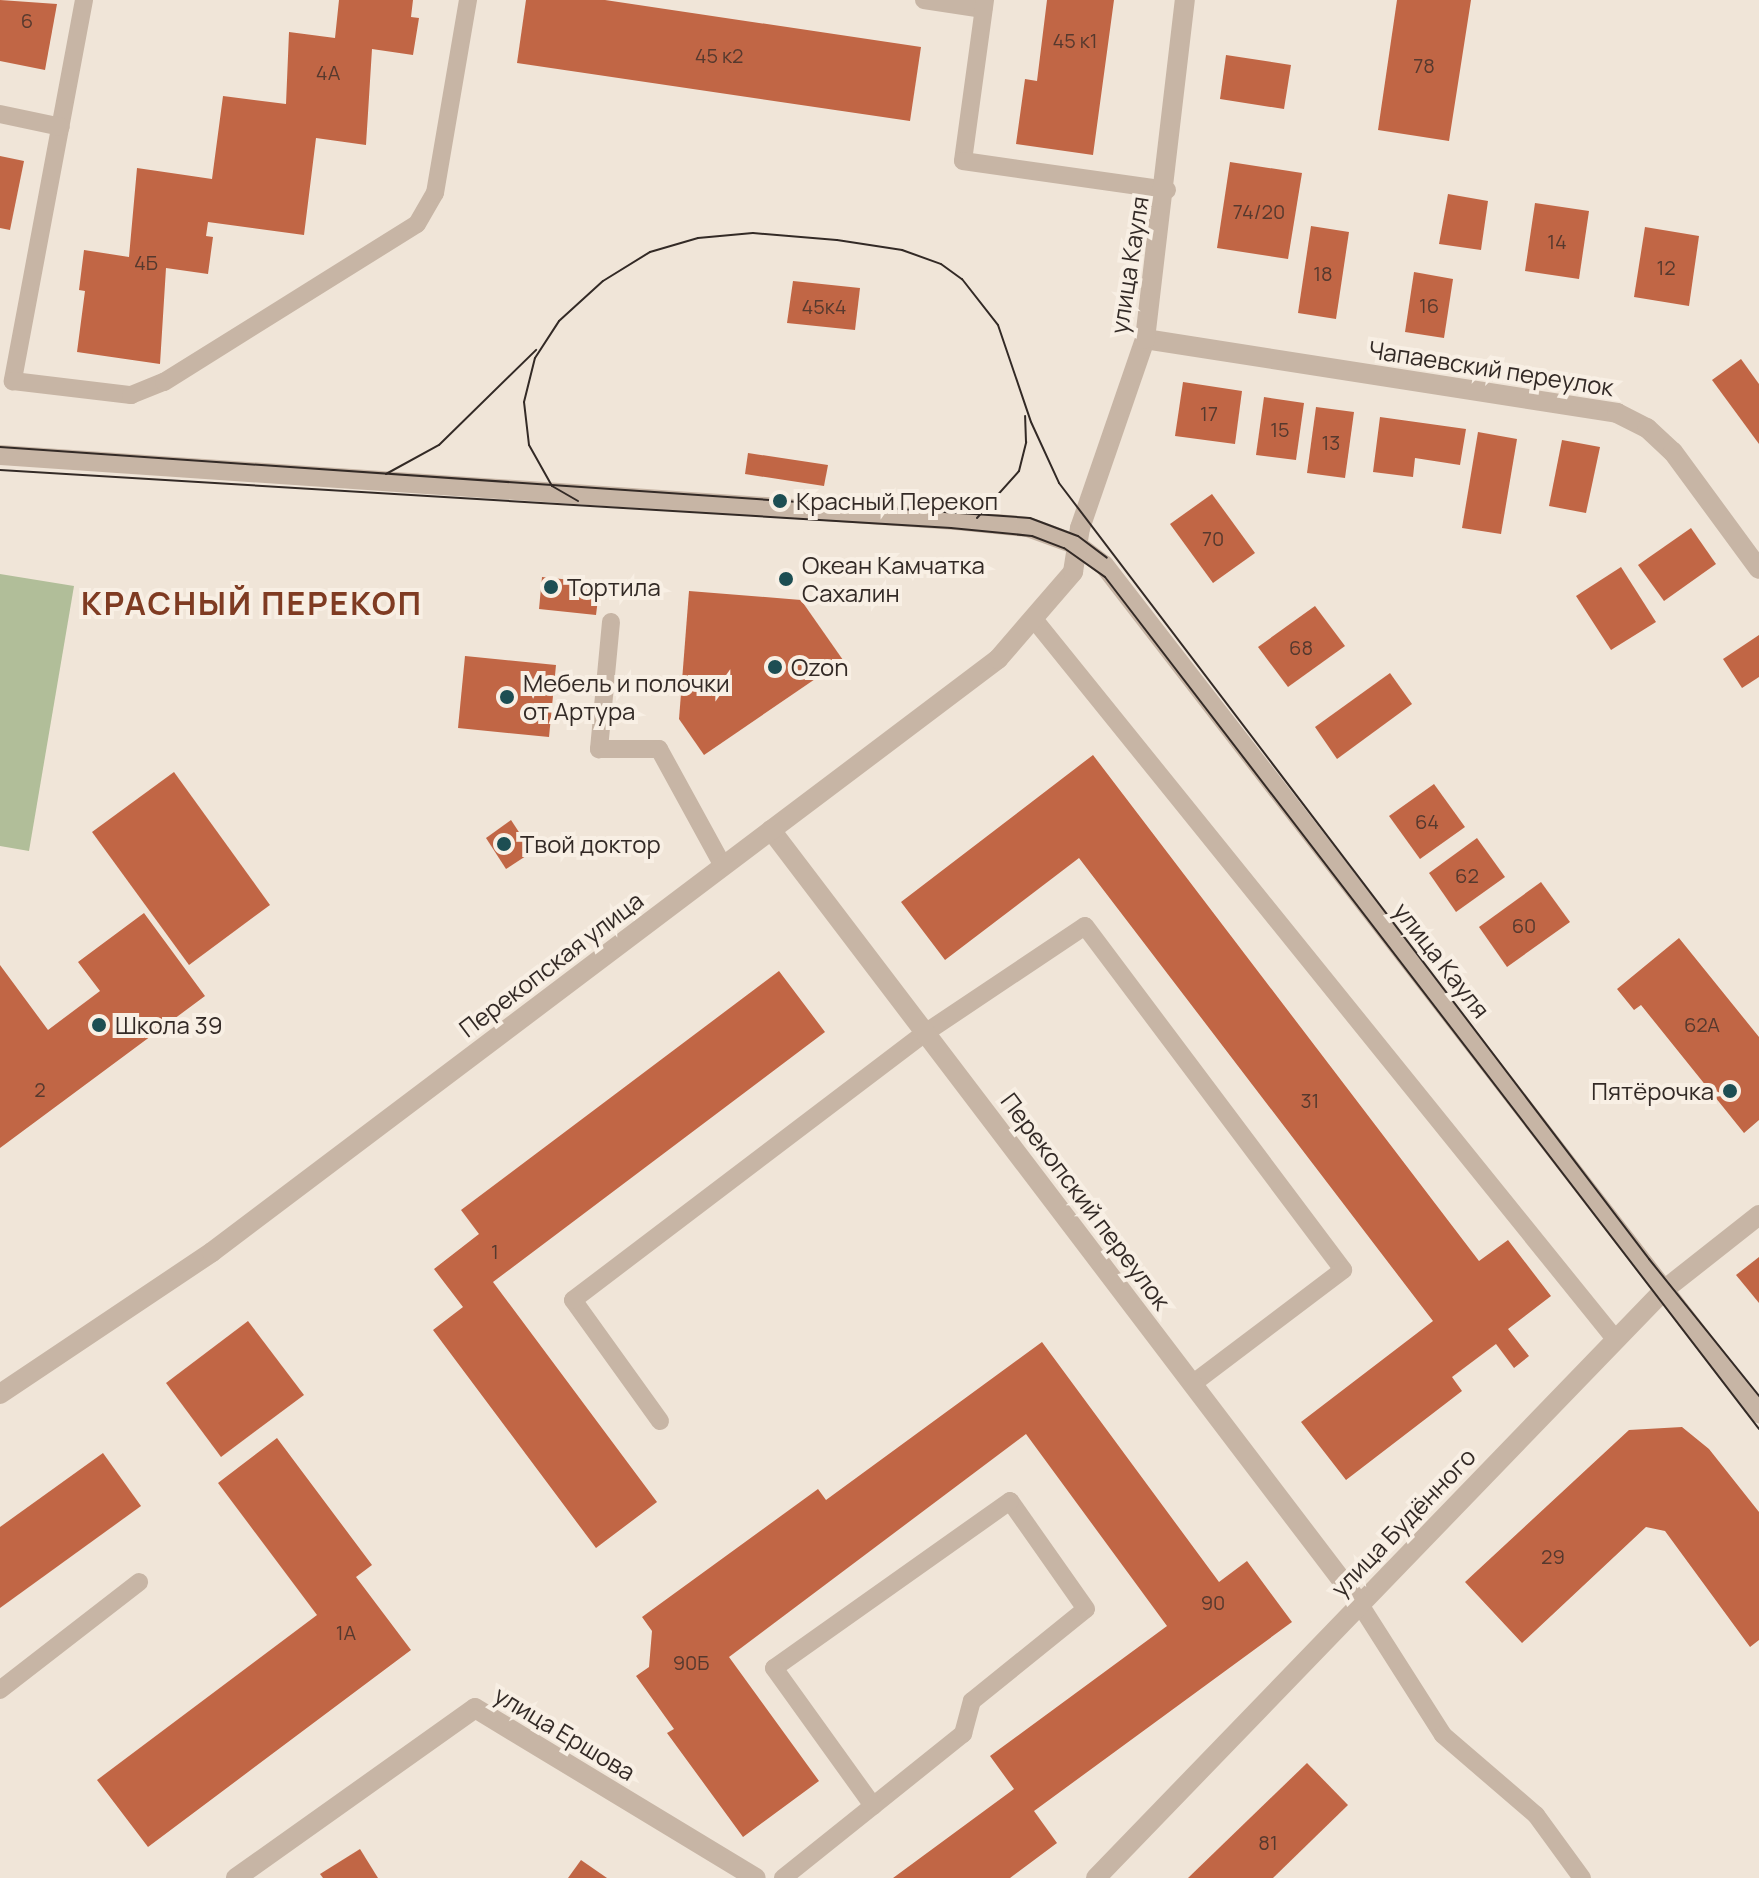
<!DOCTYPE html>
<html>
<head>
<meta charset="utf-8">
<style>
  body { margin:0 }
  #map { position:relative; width:1759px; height:1878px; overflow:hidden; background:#f0e5d8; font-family:Manrope,sans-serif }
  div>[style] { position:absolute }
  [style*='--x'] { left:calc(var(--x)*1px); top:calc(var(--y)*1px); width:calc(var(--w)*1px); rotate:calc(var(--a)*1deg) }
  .green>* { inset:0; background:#b1be99 }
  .building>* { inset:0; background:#c16645 }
  .service>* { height:18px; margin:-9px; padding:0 9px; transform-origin:9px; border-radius:9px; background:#c7b5a5 }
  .minor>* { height:20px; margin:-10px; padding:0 10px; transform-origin:10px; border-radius:10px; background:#c7b5a5 }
  .tram>* { height:2px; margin:-1px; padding:0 1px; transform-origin:1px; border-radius:1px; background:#332a26 }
  .dots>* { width:22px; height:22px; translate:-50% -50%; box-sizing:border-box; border:4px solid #f8efe4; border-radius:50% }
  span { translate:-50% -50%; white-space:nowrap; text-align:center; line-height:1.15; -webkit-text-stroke:8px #f8efe4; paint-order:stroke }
  .number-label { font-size:20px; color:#56392e }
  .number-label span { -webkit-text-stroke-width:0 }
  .street-label { font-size:24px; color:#332a26 }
  .poi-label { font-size:24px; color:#332a26 }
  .left { translate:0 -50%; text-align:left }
  .right { translate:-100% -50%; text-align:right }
  .district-label { font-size:32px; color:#7f3b22; font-weight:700; letter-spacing:2px }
</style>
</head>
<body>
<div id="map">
  <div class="green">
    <i style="clip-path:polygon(0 574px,74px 586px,29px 851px,0 846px)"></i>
  </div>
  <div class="building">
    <i style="clip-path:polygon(0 0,57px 4px,45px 70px,0 61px)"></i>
    <i style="clip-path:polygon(339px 0,413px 0,411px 17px,419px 18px,413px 55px,372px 49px,366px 145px,316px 138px,304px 235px,208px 222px,206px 236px,213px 237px,208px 274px,166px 268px,160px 364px,77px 352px,85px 291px,79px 290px,84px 250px,129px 257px,137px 168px,212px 179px,223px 96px,286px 104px,289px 32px,335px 38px)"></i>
    <i style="clip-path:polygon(526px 0,605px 0,921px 47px,910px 121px,517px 63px)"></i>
    <i style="clip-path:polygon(1047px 0,1114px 0,1093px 155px,1016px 144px,1025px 79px,1037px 81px)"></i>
    <i style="clip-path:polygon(1397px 0,1471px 0,1449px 141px,1378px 130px)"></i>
    <i style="clip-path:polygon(1226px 55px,1291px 65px,1284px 109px,1220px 99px)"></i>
    <i style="clip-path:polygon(0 156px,24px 161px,10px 230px,0 228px)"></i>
    <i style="clip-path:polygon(1230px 162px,1302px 173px,1288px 259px,1217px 248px)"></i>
    <i style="clip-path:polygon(1448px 194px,1488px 201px,1481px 250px,1439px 244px)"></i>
    <i style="clip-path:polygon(1535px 203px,1589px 211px,1579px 279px,1525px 271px)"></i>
    <i style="clip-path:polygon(1311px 226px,1349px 232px,1336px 319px,1298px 313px)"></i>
    <i style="clip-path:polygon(1645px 227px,1699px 236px,1689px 306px,1634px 297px)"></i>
    <i style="clip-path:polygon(1414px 272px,1453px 279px,1444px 338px,1405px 332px)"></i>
    <i style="clip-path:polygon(793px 281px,860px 288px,855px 330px,787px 323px)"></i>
    <i style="clip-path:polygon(1741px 359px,1759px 384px,1759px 444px,1712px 380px)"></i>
    <i style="clip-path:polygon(1183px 382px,1242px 391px,1235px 444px,1175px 436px)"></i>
    <i style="clip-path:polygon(1264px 397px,1304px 403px,1296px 460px,1256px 455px)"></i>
    <i style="clip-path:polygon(1316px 407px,1354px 412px,1345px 478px,1307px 473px)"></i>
    <i style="clip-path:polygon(1380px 417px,1466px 429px,1460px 465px,1415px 458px,1413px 477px,1373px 472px)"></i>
    <i style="clip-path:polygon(1478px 432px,1517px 439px,1501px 534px,1462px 528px)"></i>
    <i style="clip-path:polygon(1562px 440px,1600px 447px,1586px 513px,1549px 506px)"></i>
    <i style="clip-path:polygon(748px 453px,828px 465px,824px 486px,745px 474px)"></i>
    <i style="clip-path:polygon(1212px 494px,1255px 553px,1213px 583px,1170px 524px)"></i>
    <i style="clip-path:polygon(1691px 528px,1716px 564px,1664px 601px,1638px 565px)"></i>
    <i style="clip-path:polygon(1621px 567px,1656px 622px,1611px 650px,1576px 596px)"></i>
    <i style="clip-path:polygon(542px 577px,600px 583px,596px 615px,539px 609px)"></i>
    <i style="clip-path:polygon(689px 591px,801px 600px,843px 660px,704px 755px,679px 719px)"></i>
    <i style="clip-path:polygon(1315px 606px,1345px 646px,1288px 687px,1258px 647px)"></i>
    <i style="clip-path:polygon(1759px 635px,1759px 677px,1742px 688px,1723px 659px)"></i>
    <i style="clip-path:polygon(465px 656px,556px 665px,549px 737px,458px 728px)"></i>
    <i style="clip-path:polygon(1390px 673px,1412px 704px,1337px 759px,1315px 727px)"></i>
    <i style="clip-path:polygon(1093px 755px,1479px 1261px,1508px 1240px,1551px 1296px,1508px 1329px,1529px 1356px,1514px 1368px,1496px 1344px,1452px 1377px,1462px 1391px,1346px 1480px,1301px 1422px,1433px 1321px,1079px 858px,945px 960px,901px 902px)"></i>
    <i style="clip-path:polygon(174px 772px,270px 905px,189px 965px,92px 832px)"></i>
    <i style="clip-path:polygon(1434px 784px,1465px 827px,1420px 859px,1389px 816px)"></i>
    <i style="clip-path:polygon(511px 820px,532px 852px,506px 869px,486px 838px)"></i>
    <i style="clip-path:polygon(1477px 838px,1505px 877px,1456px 912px,1429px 873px)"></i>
    <i style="clip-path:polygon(1541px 882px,1570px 922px,1507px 967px,1479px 927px)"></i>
    <i style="clip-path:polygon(144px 913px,205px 996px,0 1148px,0 965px,48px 1030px,100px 991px,78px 962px)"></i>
    <i style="clip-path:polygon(1679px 938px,1759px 1037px,1759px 1120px,1744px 1133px,1641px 1005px,1634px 1010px,1617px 989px)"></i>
    <i style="clip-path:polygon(779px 971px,825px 1032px,493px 1282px,657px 1502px,596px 1548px,433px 1330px,463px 1307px,434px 1269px,479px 1234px,461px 1210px)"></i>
    <i style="clip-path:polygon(1759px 1257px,1759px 1303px,1736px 1275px)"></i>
    <i style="clip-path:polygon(248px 1321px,304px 1395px,221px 1457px,166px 1383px)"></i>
    <i style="clip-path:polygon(1042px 1342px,1219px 1582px,1247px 1561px,1292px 1622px,1034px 1811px,1057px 1843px,1010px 1878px,893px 1878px,1014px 1789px,990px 1756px,1167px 1626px,1026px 1434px,729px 1657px,819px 1781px,743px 1837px,667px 1733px,674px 1729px,636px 1676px,649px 1667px,652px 1631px,642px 1617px,818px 1489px,826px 1500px)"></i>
    <i style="clip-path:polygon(1682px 1427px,1709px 1449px,1759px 1512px,1759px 1640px,1750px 1647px,1665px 1531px,1646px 1527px,1522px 1643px,1465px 1582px,1629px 1430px)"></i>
    <i style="clip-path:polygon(277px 1438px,372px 1565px,356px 1577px,411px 1650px,148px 1847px,97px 1780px,317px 1615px,218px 1483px)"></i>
    <i style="clip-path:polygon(103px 1453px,141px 1506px,0 1608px,0 1527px)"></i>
    <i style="clip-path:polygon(1307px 1763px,1348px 1805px,1273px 1878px,1188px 1878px)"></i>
    <i style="clip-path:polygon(360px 1849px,378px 1878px,323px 1878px,320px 1874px)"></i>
    <i style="clip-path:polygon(581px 1860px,607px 1878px,568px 1878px)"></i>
  </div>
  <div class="service">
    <i style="--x:84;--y:0;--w:388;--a:100.6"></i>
    <i style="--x:13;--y:381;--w:119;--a:6.8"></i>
    <i style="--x:131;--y:395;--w:35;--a:-22"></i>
    <i style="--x:164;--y:382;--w:298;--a:-32"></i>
    <i style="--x:417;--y:224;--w:36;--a:-60"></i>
    <i style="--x:435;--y:193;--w:196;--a:-80.3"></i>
    <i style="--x:924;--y:0;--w:60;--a:8.7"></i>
    <i style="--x:985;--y:0;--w:162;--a:97.8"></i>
    <i style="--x:963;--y:161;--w:206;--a:8.1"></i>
    <i style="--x:0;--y:114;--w:62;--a:12"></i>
    <i style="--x:1033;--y:618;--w:928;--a:51.08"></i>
    <i style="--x:611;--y:622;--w:128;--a:95.4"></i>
    <i style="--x:599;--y:749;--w:60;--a:0"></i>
    <i style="--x:659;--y:749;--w:133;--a:61.3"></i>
    <i style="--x:660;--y:1421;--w:149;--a:-125.7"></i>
    <i style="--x:573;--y:1300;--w:442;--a:-37.2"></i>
    <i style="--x:925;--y:1033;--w:192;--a:-33.8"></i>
    <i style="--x:1085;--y:926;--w:430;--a:53.1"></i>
    <i style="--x:1343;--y:1270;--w:189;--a:142.9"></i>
    <i style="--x:1359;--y:1603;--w:156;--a:57.5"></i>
    <i style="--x:1443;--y:1735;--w:123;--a:40.7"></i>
    <i style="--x:1536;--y:1815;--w:78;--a:53.9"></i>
    <i style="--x:0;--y:1690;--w:176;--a:-37.8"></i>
    <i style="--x:783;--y:1878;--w:231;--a:-38.7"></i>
    <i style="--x:963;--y:1734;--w:34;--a:-75"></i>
    <i style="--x:972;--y:1701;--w:146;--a:-38.9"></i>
    <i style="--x:1086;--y:1609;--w:132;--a:-125.1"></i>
    <i style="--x:1010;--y:1501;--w:289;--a:144.7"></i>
    <i style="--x:774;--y:1668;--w:170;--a:54.3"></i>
  </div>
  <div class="minor">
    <i style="--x:1145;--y:339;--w:478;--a:8.9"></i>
    <i style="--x:1617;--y:413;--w:34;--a:27"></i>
    <i style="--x:1647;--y:428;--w:35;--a:43"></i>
    <i style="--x:1673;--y:452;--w:145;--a:53.7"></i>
    <i style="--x:0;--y:455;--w:958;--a:3.89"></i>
    <i style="--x:956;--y:520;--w:72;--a:5.6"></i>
    <i style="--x:1028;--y:527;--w:52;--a:20.2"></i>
    <i style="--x:1077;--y:545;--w:34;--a:37"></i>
    <i style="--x:1104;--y:565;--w:1072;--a:52.32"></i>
    <i style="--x:771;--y:830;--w:971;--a:52.74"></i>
    <i style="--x:0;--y:1394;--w:255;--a:-33.8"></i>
    <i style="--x:212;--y:1252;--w:985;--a:-37.03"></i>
    <i style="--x:998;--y:659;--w:115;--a:-49.2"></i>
    <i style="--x:1073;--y:572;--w:45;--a:-81"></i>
    <i style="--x:1080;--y:528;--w:200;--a:-71"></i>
    <i style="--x:1145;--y:339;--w:341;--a:-83.3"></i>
    <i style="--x:236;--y:1878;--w:293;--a:-35.4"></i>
    <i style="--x:475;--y:1708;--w:328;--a:31.2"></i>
    <i style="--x:1096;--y:1878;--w:818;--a:-45.99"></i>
    <i style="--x:1664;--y:1290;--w:121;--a:-38.3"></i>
  </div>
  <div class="tram">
    <i style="--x:0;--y:447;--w:1032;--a:3.94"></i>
    <i style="--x:1030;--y:518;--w:51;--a:20.6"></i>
    <i style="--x:1078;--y:536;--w:36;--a:37"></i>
    <i style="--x:0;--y:470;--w:953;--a:3.49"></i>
    <i style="--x:951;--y:528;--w:81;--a:5.6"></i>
    <i style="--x:1032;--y:536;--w:34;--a:21"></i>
    <i style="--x:1064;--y:548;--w:50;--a:35.3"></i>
    <i style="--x:1105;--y:577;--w:1074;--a:52.49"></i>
    <i style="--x:386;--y:474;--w:60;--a:-28.7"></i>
    <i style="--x:439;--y:445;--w:136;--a:-44.4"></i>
    <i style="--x:578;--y:501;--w:30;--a:-150"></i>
    <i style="--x:552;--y:486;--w:47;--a:-119.3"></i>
    <i style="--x:529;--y:445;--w:43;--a:-96.6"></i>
    <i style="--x:524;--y:402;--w:45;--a:-76"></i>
    <i style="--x:535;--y:358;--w:44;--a:-57"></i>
    <i style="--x:559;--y:321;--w:59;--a:-42.3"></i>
    <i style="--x:603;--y:281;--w:55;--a:-31.7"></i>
    <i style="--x:650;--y:252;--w:50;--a:-16.3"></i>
    <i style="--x:698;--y:238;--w:55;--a:-5.2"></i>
    <i style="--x:753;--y:233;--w:84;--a:4.8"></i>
    <i style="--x:837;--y:240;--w:66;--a:8.7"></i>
    <i style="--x:902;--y:250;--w:41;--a:19.7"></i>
    <i style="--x:941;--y:264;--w:26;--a:36"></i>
    <i style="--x:962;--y:279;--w:58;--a:52"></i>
    <i style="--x:998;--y:325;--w:102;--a:71.2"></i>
    <i style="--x:1031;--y:422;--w:67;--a:65.3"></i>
    <i style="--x:1059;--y:483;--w:975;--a:52.75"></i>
    <i style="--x:1649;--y:1259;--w:176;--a:51.2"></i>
    <i style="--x:977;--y:518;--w:63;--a:-48.2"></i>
    <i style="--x:1019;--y:471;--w:30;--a:-76"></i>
    <i style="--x:1026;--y:442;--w:26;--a:-92"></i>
  </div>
  <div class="dots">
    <i style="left:780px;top:501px;background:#1d4e53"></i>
    <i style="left:786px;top:579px;background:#1d4e53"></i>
    <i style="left:551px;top:587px;background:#1d4e53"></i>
    <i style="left:775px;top:667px;background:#1d4e53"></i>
    <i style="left:507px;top:697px;background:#1d4e53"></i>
    <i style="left:504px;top:844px;background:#1d4e53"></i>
    <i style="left:99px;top:1025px;background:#1d4e53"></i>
    <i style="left:1730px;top:1091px;background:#1d4e53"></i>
  </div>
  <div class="number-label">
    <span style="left:27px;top:20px">6</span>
    <span style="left:1075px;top:40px">45 к1</span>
    <span style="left:719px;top:55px">45 к2</span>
    <span style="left:1424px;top:65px">78</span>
    <span style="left:328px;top:72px">4А</span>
    <span style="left:1259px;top:211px">74/20</span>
    <span style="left:1557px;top:241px">14</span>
    <span style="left:146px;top:262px">4Б</span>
    <span style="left:1666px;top:267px">12</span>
    <span style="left:1323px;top:273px">18</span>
    <span style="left:1429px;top:305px">16</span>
    <span style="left:824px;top:306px">45к4</span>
    <span style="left:1209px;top:413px">17</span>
    <span style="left:1280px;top:429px">15</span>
    <span style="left:1331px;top:442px">13</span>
    <span style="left:1213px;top:538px">70</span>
    <span style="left:1301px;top:647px">68</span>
    <span style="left:1427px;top:821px">64</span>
    <span style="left:1467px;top:875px">62</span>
    <span style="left:1524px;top:925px">60</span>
    <span style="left:1702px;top:1024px">62А</span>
    <span style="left:40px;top:1089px">2</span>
    <span style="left:1310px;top:1100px">31</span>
    <span style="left:495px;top:1251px">1</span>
    <span style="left:1553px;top:1556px">29</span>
    <span style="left:1213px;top:1602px">90</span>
    <span style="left:346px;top:1632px">1А</span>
    <span style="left:691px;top:1662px">90Б</span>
    <span style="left:1268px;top:1842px">81</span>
  </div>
  <div class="street-label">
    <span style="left:1129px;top:265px;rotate:-81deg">улица Кауля</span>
    <span style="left:1491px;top:368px;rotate:9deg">Чапаевский переулок</span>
    <span style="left:1442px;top:960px;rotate:52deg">улица Кауля</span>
    <span style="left:551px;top:964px;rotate:-37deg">Перекопская улица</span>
    <span style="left:1086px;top:1201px;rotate:53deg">Перекопский переулок</span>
    <span style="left:1403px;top:1522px;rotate:-46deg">улица Будённого</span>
    <span style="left:565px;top:1733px;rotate:31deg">улица Ершова</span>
  </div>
  <div class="poi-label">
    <span class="left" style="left:796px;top:501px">Красный Перекоп</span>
    <span class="left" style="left:802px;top:579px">Океан Камчатка<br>Сахалин</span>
    <span class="left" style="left:567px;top:587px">Тортила</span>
    <span class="left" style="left:791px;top:667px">Ozon</span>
    <span class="left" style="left:523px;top:697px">Мебель и полочки<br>от Артура</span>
    <span class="left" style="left:520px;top:844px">Твой доктор</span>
    <span class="left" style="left:115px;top:1025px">Школа 39</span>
    <span class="right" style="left:1714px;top:1091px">Пятёрочка</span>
  </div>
  <div class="district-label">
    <span style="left:252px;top:603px">КРАСНЫЙ ПЕРЕКОП</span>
  </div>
</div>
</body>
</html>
